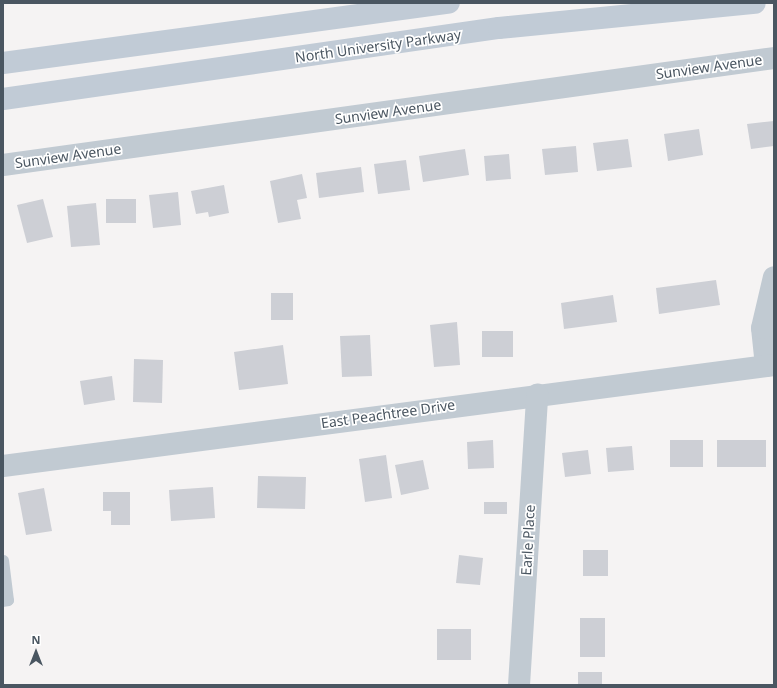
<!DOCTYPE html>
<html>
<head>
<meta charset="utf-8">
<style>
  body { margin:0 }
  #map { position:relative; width:777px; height:688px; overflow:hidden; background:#f5f3f3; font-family:"Noto Sans",sans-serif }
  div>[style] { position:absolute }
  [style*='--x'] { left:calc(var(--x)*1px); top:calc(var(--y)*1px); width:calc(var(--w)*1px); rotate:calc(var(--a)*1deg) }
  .building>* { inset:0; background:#cdcfd5 }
  .service>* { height:11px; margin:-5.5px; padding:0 5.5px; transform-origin:5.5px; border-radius:5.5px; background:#c1cad2 }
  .minor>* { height:22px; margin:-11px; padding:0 11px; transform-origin:11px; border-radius:11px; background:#c1cad2 }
  .secondary>* { height:22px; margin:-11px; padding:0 11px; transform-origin:11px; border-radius:11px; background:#c1cbd6 }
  span { translate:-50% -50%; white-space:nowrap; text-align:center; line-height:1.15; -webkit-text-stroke:3.5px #fff; paint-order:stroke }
  .street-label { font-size:14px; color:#4a5661 }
  .frame { position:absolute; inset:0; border:4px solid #4a5661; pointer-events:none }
  .north { position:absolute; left:16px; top:632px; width:40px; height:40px; -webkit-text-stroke:3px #fff; paint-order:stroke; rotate:0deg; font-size:11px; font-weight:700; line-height:16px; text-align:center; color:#4a5661 }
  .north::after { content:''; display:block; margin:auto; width:14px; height:18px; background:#4a5661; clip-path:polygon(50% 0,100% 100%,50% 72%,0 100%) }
</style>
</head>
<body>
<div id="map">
  <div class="building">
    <i style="clip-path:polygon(774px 121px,774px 146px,751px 149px,747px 124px)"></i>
    <i style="clip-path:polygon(699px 129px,703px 155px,668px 161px,664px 134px)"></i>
    <i style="clip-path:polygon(628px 139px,632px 167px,597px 171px,593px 143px)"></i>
    <i style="clip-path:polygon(576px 146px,578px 172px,545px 175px,542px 149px)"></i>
    <i style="clip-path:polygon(465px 149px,469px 175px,423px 182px,419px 156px)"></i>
    <i style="clip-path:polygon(509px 154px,511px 179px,486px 181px,484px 156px)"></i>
    <i style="clip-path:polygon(406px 160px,410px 190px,378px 194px,374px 164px)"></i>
    <i style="clip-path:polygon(361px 167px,364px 192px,319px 198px,316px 173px)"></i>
    <i style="clip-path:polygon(302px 174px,307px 198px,297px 200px,301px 219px,278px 223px,270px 181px)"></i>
    <i style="clip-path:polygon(224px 185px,229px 213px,209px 217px,208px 212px,196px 214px,191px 191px)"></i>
    <i style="clip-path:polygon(178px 192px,181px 225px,153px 228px,149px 195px)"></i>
    <i style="clip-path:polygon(43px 199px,53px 237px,27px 243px,17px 205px)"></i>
    <i style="clip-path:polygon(106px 199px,136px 199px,136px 223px,106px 223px)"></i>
    <i style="clip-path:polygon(96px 203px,100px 245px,71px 247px,67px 206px)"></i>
    <i style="clip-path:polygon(716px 280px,720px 305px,659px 314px,656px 288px)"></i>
    <i style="clip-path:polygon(271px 293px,293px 293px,293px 320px,271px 320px)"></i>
    <i style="clip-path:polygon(613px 295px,617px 322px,564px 329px,561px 303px)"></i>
    <i style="clip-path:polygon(457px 322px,460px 365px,434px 367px,430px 325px)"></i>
    <i style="clip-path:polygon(482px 331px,513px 331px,513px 357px,482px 357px)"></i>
    <i style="clip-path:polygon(370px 335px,372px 376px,342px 377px,340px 336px)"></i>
    <i style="clip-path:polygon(283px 345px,288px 384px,239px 390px,234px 352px)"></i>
    <i style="clip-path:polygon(134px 359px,163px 360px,162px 403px,133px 402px)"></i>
    <i style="clip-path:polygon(112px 376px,115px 400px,84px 405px,80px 381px)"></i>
    <i style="clip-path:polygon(493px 440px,494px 468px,468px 469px,467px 442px)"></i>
    <i style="clip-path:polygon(670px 440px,703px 440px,703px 467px,670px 467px)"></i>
    <i style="clip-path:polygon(717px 440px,766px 440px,766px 467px,717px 467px)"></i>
    <i style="clip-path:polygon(632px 446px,634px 470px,608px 472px,606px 448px)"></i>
    <i style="clip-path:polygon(588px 450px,591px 474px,565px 477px,562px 453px)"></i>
    <i style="clip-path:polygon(386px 455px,392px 498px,365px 502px,359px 459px)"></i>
    <i style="clip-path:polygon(423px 460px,429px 489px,401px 495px,395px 465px)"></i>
    <i style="clip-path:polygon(258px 476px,306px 477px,305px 509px,257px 508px)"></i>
    <i style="clip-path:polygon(213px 487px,215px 518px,171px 521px,169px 490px)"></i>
    <i style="clip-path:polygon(44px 488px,52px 531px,26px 535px,18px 493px)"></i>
    <i style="clip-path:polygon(103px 492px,130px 492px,130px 525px,111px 525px,111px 511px,103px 511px)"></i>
    <i style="clip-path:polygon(484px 502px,507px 502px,507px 514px,484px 514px)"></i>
    <i style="clip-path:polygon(583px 550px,608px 550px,608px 576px,583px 576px)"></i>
    <i style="clip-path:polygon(459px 555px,483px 558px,480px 585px,456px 583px)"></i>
    <i style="clip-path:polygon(580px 618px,605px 618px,605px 657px,580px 657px)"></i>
    <i style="clip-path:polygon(437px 629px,471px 629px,471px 660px,437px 660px)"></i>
    <i style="clip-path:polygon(578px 672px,602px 672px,602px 685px,578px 685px)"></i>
  </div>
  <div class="service">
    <i style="--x:3;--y:560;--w:40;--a:82.9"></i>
    <i style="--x:8;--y:600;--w:5;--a:169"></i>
  </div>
  <div class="minor">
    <i style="--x:3;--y:165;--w:778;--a:-7.9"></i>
    <i style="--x:766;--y:366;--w:38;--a:-96"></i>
    <i style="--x:762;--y:328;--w:52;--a:-76.8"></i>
    <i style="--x:3;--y:466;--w:778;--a:-7.46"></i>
    <i style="--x:519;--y:685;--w:291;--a:-86.4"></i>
  </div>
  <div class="secondary">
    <i style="--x:3;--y:63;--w:450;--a:-7.7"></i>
    <i style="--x:3;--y:99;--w:501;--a:-8.15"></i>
    <i style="--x:499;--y:28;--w:257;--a:-5.6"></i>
  </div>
  <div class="street-label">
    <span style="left:378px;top:46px;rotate:-8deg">North University Parkway</span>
    <span style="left:709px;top:67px;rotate:-8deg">Sunview Avenue</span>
    <span style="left:388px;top:112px;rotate:-8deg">Sunview Avenue</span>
    <span style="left:68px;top:156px;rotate:-8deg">Sunview Avenue</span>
    <span style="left:388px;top:414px;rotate:-8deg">East Peachtree Drive</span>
    <span style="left:528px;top:540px;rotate:-87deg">Earle Place</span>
  </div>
  <div class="frame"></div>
  <div class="north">N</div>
</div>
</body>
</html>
